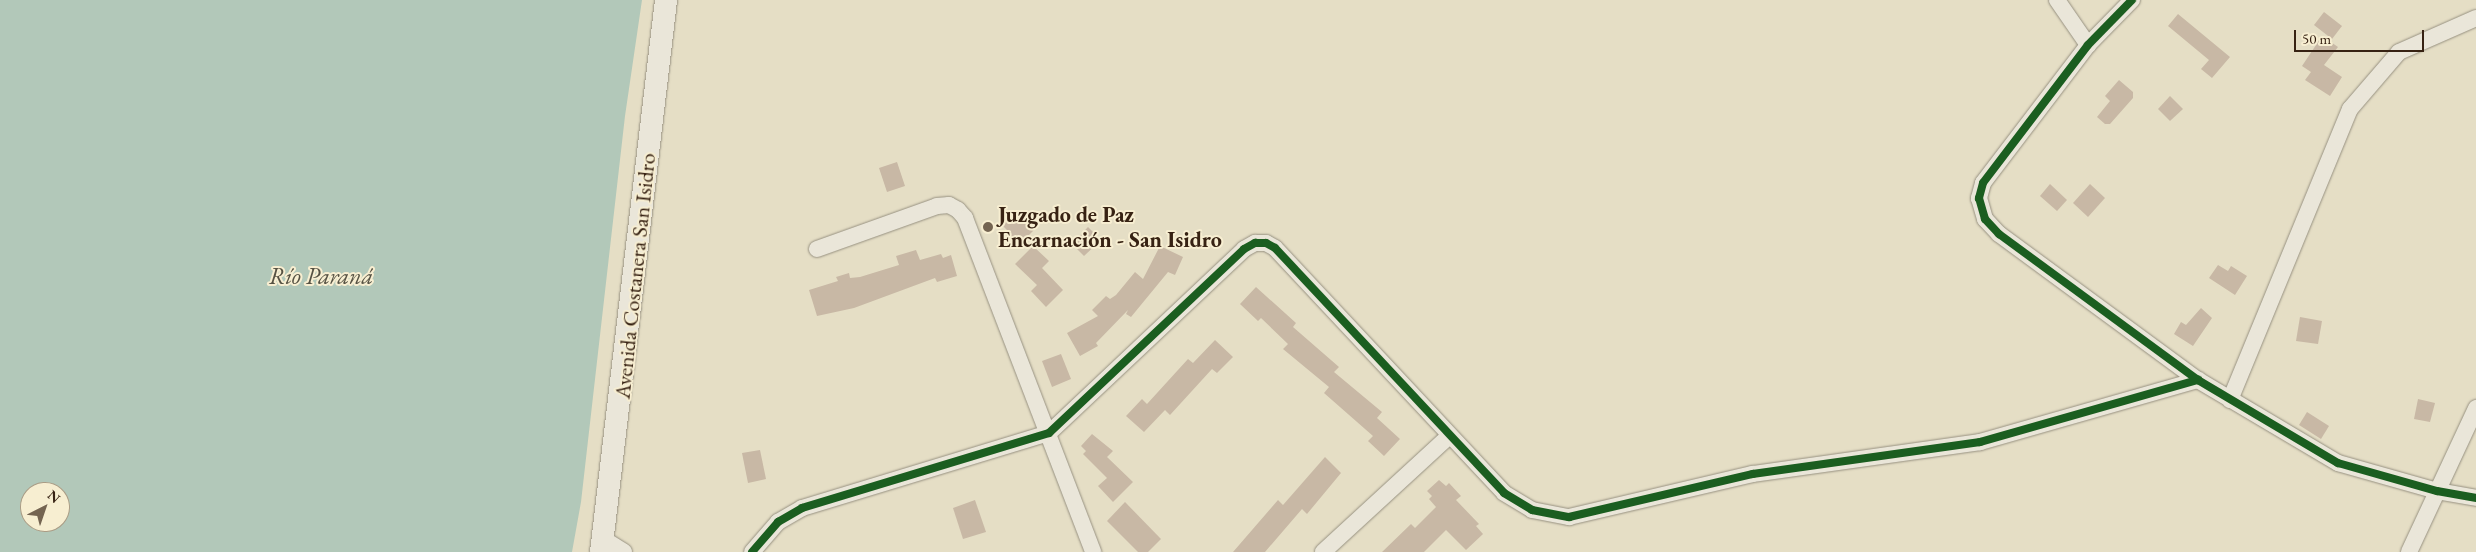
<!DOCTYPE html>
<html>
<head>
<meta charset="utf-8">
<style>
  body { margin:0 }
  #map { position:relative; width:2476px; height:552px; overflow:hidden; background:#e5dec5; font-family:"EB Garamond",serif }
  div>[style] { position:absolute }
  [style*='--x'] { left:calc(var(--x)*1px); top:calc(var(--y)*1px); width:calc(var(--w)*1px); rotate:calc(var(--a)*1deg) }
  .water>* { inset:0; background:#b2c8b9 }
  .building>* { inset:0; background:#c8b8a5 }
  .roads { filter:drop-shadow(0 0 1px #979181) drop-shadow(0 0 1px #979181) }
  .minor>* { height:16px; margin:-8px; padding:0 8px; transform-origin:8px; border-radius:8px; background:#eae6d9 }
  .secondary>* { height:22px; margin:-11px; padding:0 11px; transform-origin:11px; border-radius:11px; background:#eae6d9 }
  .cycleway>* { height:8px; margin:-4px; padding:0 4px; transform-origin:4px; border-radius:4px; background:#1b5e20 }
  .dots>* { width:14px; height:14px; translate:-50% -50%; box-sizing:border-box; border:2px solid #f7eed1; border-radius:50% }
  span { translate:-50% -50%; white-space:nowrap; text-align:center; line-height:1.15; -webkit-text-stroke:4px #f7eed1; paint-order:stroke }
  .poi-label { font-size:22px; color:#372213; font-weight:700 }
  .left { translate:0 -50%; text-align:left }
  .street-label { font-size:22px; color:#372213 }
  .water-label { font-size:24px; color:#555143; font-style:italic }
  .north { position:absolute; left:20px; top:482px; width:50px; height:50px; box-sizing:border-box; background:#f7eed1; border:1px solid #aa9c85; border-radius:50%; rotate:41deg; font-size:14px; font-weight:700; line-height:20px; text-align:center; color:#372213 }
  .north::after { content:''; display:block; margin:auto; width:18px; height:22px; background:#746451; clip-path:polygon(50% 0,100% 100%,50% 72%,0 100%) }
  .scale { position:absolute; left:2294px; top:30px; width:130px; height:22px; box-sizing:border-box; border:2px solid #372213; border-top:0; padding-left:6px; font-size:15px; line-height:18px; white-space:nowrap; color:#372213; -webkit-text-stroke:4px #f7eed1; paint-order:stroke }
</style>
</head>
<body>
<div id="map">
  <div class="water">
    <i style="clip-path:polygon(evenodd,0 0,642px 0,625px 116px,581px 502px,572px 552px,0 552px,0 0,30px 492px,60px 492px,60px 522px,30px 522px,30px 492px)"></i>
  </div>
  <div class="building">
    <i style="clip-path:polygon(2324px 12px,2342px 26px,2332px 39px,2314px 25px)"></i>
    <i style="clip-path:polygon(2178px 14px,2230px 57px,2212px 78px,2201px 69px,2209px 60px,2168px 26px)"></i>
    <i style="clip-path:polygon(2322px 36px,2338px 47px,2324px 65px,2342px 77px,2330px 96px,2305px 80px,2311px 72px,2302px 66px)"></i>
    <i style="clip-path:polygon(2119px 80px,2133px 92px,2133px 98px,2110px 124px,2105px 124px,2097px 117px,2110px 101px,2105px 96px)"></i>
    <i style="clip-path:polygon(2170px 96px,2183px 109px,2170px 121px,2158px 109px)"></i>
    <i style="clip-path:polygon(897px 162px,905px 186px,887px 192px,879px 168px)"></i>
    <i style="clip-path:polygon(2050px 184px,2067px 200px,2057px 211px,2040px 196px)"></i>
    <i style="clip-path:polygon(2090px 184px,2105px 198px,2088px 217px,2073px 203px)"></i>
    <i style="clip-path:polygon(1014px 213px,1020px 218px,1023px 215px,1036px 228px,1018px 246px,1004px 233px,1007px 230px,1002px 225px)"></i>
    <i style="clip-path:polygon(1088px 227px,1101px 240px,1084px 256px,1072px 244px)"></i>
    <i style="clip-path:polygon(1033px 246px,1049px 261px,1042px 268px,1063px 290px,1046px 307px,1031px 291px,1037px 285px,1015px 264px)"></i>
    <i style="clip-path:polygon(1160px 246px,1183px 257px,1175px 275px,1168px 272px,1131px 317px,1126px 314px,1128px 310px,1096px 343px,1098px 346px,1080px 356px,1067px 333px,1098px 316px,1092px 310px,1106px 296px,1110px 299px,1116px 295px,1135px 272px,1143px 279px)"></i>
    <i style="clip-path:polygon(916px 250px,920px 260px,941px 254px,943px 258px,951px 255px,957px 276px,937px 282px,935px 278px,854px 308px,817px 316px,809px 290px,838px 281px,836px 277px,849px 273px,850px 278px,860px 277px,899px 265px,896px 256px)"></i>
    <i style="clip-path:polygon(2218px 265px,2228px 271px,2231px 266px,2247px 276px,2235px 295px,2209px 278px)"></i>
    <i style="clip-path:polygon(1256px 287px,1296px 323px,1293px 327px,1339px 367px,1334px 372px,1382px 412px,1377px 418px,1400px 439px,1384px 456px,1368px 441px,1373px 436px,1324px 393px,1329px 387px,1283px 349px,1288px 344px,1261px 318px,1258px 321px,1240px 304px)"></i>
    <i style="clip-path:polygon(2201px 308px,2212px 318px,2193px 346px,2174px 334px,2181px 322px,2186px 325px)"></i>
    <i style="clip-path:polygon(2300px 317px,2322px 321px,2318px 344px,2296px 341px)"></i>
    <i style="clip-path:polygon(1215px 340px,1233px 357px,1217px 373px,1212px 369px,1170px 415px,1165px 410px,1144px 432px,1126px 416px,1142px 399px,1147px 404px,1188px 359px,1193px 363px)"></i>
    <i style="clip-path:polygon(1061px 354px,1071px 379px,1052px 387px,1042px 361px)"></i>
    <i style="clip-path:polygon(2418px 399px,2435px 403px,2430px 422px,2414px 419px)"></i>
    <i style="clip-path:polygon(2307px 412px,2329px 426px,2321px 439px,2299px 425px)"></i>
    <i style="clip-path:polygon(1092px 434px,1113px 451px,1107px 457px,1133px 482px,1113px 502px,1098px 486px,1107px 478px,1083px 454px,1086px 451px,1081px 446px)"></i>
    <i style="clip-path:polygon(760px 450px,766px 479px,748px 483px,742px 453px)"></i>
    <i style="clip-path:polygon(1325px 457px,1341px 473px,1307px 514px,1302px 509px,1265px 552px,1233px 552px,1278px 500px,1283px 505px)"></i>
    <i style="clip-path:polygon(1439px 480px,1446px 486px,1449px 483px,1461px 496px,1456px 500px,1479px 524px,1476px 526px,1483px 534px,1466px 550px,1446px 530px,1424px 552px,1382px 552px,1411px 524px,1415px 528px,1436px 507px,1429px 499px,1432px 496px,1427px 491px)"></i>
    <i style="clip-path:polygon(975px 500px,986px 532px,963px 539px,953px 508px)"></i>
    <i style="clip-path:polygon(1125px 502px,1161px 539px,1148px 552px,1138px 552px,1107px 521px)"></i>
  </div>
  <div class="roads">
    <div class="minor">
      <i style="--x:2057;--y:0;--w:55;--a:55.4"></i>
      <i style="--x:2132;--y:0;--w:63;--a:134.4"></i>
      <i style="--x:2088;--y:45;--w:173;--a:127.3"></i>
      <i style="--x:1983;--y:183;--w:16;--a:105"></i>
      <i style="--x:1979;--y:198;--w:22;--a:74"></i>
      <i style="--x:1985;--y:219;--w:21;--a:47"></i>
      <i style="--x:1999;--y:234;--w:247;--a:36.3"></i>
      <i style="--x:2198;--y:380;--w:163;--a:30.7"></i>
      <i style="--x:2338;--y:463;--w:103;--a:15.8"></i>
      <i style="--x:2437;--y:491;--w:40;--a:10"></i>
      <i style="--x:817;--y:249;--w:127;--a:-19.7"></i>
      <i style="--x:937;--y:206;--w:12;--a:-5"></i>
      <i style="--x:949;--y:205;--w:10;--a:29"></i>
      <i style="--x:958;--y:210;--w:11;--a:49"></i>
      <i style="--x:965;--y:218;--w:358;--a:69"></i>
      <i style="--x:2230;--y:400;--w:315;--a:-67.6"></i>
      <i style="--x:2350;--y:109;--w:75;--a:-49.3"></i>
      <i style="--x:2399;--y:52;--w:84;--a:-23.8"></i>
      <i style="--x:602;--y:538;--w:26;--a:32"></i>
      <i style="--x:752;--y:552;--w:40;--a:-49"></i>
      <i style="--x:778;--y:522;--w:28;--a:-30"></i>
      <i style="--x:802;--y:508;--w:258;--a:-16.9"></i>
      <i style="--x:1049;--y:433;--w:268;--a:-43.3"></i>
      <i style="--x:1244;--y:249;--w:13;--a:-29"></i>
      <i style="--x:1255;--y:243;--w:11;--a:0"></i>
      <i style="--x:1266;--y:243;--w:10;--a:29"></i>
      <i style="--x:1275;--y:248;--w:335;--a:46.9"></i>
      <i style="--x:1504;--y:493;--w:33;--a:31"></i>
      <i style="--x:1532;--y:510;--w:38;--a:11"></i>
      <i style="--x:1569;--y:517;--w:189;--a:-13.2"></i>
      <i style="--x:1753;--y:474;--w:229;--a:-8"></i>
      <i style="--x:1980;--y:442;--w:227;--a:-15.9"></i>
      <i style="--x:1323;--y:552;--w:171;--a:-42.6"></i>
      <i style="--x:2409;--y:552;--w:159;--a:-65"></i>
    </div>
    <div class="secondary">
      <i style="--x:601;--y:552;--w:556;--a:-83.28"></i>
    </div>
  </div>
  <div class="cycleway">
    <i style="--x:2132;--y:0;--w:63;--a:134.4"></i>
    <i style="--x:2088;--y:45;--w:173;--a:127.3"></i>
    <i style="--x:1983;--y:183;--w:16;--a:105"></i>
    <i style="--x:1979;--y:198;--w:22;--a:74"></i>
    <i style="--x:1985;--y:219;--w:21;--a:47"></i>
    <i style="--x:1999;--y:234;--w:247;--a:36.3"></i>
    <i style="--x:2198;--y:380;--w:163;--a:30.7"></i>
    <i style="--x:2338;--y:463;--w:103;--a:15.8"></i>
    <i style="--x:2437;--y:491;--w:40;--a:10"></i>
    <i style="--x:752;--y:552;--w:40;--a:-49"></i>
    <i style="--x:778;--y:522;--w:28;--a:-30"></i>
    <i style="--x:802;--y:508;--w:258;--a:-16.9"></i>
    <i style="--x:1049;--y:433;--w:268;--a:-43.3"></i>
    <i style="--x:1244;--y:249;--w:13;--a:-29"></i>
    <i style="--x:1255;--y:243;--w:11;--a:0"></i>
    <i style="--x:1266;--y:243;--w:10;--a:29"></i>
    <i style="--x:1275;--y:248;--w:335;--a:46.9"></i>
    <i style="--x:1504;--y:493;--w:33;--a:31"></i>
    <i style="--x:1532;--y:510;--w:38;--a:11"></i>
    <i style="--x:1569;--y:517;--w:189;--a:-13.2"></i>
    <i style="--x:1753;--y:474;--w:229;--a:-8"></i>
    <i style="--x:1980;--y:442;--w:227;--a:-15.9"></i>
  </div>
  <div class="dots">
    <i style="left:988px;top:227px;background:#746451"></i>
  </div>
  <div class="poi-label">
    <span class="left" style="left:998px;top:227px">Juzgado de Paz<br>Encarnación - San Isidro</span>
  </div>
  <div class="street-label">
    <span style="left:635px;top:276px;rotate:-84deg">Avenida Costanera San Isidro</span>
  </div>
  <div class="water-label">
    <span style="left:321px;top:276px">Río Paraná</span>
  </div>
  <div class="north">N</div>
  <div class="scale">50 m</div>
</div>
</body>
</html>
